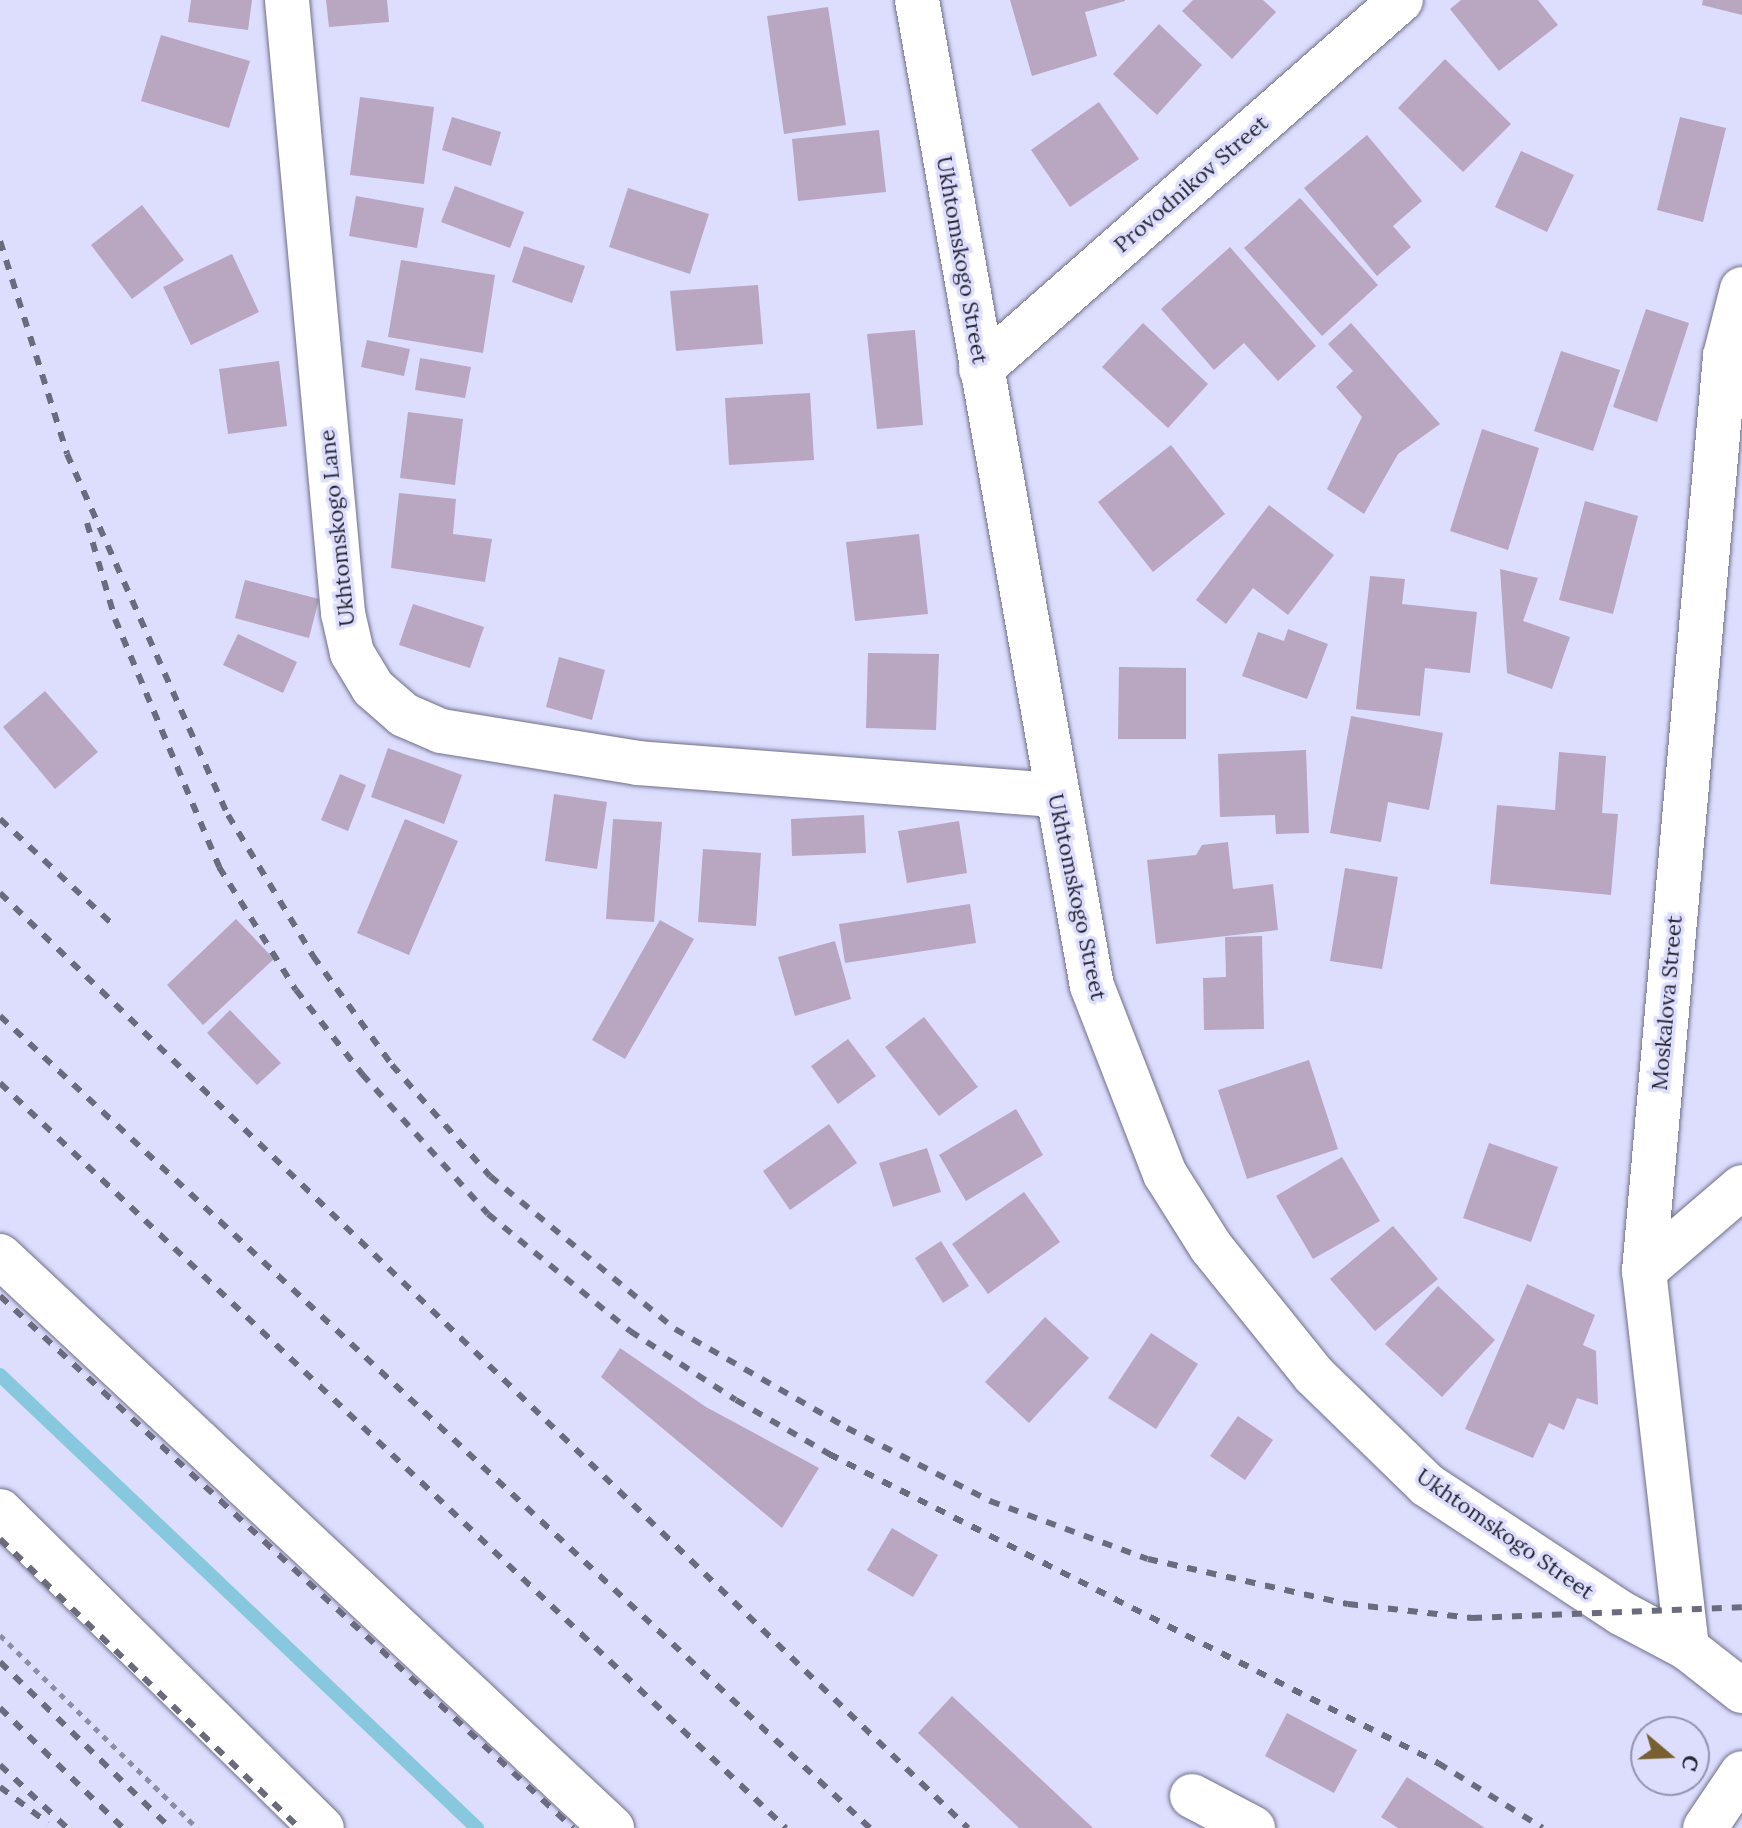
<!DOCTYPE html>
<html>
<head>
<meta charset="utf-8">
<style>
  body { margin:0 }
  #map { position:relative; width:1742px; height:1828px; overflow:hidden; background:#dddefe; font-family:Lora,serif }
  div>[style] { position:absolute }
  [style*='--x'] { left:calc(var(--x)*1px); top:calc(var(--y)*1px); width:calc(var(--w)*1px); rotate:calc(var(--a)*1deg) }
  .stream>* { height:14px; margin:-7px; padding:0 7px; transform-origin:7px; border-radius:7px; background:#88c8de }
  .building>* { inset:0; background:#b9a6c1 }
  .path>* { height:5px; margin-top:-2.5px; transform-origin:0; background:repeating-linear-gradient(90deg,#8d8da4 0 6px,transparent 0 12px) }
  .roads { filter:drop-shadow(0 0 2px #6f6f8b) drop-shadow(0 0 2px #6f6f8b) }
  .minor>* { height:44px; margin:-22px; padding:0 22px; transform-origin:22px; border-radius:22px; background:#fff }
  .rail>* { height:6px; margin-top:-3px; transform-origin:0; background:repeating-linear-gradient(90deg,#6a6b7d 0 10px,transparent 0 20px) }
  span { translate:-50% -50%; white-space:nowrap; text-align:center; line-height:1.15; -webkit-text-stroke:7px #dddefe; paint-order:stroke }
  .street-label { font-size:22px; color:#252530 }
  .north { position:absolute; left:1630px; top:1716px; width:80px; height:80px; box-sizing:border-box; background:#dddefe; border:2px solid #9394ac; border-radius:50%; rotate:109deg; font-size:22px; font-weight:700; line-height:32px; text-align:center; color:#252530 }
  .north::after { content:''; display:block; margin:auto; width:28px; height:36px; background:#786030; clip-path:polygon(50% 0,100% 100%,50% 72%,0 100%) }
</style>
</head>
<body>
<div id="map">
  <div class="stream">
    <i style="--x:0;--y:1375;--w:658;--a:43.52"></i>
  </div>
  <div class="building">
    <i style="clip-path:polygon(191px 0,252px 0,248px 30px,188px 22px)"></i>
    <i style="clip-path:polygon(326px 0,387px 0,389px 22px,329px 27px)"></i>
    <i style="clip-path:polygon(1010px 0,1125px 0,1125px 1px,1085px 12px,1097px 56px,1032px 76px)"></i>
    <i style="clip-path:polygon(1193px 0,1263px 0,1276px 12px,1232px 59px,1182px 11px)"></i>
    <i style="clip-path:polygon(1461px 0,1538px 0,1558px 25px,1499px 71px,1450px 9px)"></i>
    <i style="clip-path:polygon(1703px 0,1742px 0,1742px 15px,1702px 5px)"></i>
    <i style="clip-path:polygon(828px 7px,846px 125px,784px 134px,767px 16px)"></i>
    <i style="clip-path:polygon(1159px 24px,1202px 65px,1157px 115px,1113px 74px)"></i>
    <i style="clip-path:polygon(161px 35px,250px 61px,229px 128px,141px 101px)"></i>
    <i style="clip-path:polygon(1445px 59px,1511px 124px,1463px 172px,1398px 108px)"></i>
    <i style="clip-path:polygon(360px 97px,434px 107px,424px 184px,350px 175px)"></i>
    <i style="clip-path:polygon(1099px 102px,1139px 159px,1070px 207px,1031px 150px)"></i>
    <i style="clip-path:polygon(452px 117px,501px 132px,491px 166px,442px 150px)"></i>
    <i style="clip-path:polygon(1680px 117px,1726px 128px,1703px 222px,1657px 210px)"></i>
    <i style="clip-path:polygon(879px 130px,886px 192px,798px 201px,792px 139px)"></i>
    <i style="clip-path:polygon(1367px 135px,1422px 201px,1393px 226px,1411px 247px,1377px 276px,1304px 188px)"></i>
    <i style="clip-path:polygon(1521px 151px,1574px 175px,1547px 232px,1495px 207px)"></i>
    <i style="clip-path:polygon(455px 186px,524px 212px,510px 248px,441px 222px)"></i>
    <i style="clip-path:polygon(628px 188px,709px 214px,690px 274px,609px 247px)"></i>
    <i style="clip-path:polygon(356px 196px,424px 208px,417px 248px,349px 236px)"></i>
    <i style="clip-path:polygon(1300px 198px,1378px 285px,1322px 336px,1244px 248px)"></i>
    <i style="clip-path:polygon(142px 205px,184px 260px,132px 299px,91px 245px)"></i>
    <i style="clip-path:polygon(524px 246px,585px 266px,572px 303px,512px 282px)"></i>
    <i style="clip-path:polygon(1230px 247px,1316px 346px,1278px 381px,1244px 343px,1214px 370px,1161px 309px)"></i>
    <i style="clip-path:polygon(232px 254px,259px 312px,191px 345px,163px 287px)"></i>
    <i style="clip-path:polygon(401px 260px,495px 275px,483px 353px,388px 337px)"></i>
    <i style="clip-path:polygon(758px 285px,763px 344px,676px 351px,670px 291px)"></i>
    <i style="clip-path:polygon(1646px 309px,1689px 323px,1657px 422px,1613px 407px)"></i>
    <i style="clip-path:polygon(1143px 323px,1208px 384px,1168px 428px,1102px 367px)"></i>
    <i style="clip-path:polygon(1351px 323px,1440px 424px,1398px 454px,1364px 514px,1327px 489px,1362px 417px,1336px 387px,1353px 371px,1328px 344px)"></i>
    <i style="clip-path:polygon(915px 330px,923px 425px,877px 429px,867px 334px)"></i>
    <i style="clip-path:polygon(367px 340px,410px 349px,404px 376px,361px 367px)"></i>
    <i style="clip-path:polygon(1561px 351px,1620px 370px,1593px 451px,1534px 431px)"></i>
    <i style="clip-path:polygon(420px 358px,471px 367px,465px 398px,415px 390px)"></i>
    <i style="clip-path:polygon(279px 361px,287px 426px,228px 434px,219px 369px)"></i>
    <i style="clip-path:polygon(810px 393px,814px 460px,729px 465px,725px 398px)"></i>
    <i style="clip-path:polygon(408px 412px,463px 419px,455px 485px,400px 478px)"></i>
    <i style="clip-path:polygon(1482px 429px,1539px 448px,1508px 550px,1450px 531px)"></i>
    <i style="clip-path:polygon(1171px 445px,1225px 514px,1153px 572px,1098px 502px)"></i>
    <i style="clip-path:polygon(399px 493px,456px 499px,453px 534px,492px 539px,485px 582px,391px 568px)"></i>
    <i style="clip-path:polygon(1585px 501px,1638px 516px,1613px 614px,1559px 600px)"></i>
    <i style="clip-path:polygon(1269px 505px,1334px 555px,1288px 615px,1253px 588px,1226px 624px,1196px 600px)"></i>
    <i style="clip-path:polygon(919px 534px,928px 614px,855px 621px,846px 542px)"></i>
    <i style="clip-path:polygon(1500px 569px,1538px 578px,1523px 621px,1570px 637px,1552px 689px,1507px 673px)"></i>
    <i style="clip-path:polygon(1370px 576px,1405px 579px,1402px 604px,1477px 612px,1470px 673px,1425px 668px,1420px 716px,1356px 709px)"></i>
    <i style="clip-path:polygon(245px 580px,319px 599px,309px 638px,235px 618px)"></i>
    <i style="clip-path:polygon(413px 604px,484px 627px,470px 668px,399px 645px)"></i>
    <i style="clip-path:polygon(1288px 629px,1328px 644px,1307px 699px,1242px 676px,1258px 632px,1284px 641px)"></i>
    <i style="clip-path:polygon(238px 634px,297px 662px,283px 693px,223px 665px)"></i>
    <i style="clip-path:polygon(868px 653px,939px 654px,936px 730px,866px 728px)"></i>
    <i style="clip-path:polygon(559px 657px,605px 670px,592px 720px,546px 707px)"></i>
    <i style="clip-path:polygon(1119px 667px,1186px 668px,1186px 739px,1118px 739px)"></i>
    <i style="clip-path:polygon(45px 691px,98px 752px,55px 789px,3px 727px)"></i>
    <i style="clip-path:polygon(1351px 716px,1443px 733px,1429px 810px,1388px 802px,1381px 842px,1330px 833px)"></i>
    <i style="clip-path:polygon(388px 748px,462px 775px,444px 824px,371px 797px)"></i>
    <i style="clip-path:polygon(1306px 750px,1309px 833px,1276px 834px,1275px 815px,1220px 817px,1218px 754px)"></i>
    <i style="clip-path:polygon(1559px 752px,1606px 756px,1602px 813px,1618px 814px,1611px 895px,1490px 884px,1497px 805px,1555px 810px)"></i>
    <i style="clip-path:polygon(340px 774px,366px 785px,348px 831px,321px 820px)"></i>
    <i style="clip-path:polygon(554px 794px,607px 802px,597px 869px,545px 861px)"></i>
    <i style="clip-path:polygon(864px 815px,866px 853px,792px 856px,791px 819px)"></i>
    <i style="clip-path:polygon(405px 819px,458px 841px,409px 955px,357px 933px)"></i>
    <i style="clip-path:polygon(613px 819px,662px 822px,654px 922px,606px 919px)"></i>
    <i style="clip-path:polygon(959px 821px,967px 873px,907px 883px,898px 831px)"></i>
    <i style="clip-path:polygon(1228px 842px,1233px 889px,1273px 884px,1278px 930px,1156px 944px,1147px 860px,1196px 855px,1202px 845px)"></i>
    <i style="clip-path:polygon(703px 849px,761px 853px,756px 926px,698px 922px)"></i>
    <i style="clip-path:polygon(1345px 868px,1398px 877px,1382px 969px,1330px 961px)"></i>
    <i style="clip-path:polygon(970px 904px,976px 943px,845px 963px,839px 924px)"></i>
    <i style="clip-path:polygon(236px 919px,274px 959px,203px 1025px,167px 985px)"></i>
    <i style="clip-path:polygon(660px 920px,694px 939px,625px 1059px,592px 1040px)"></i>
    <i style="clip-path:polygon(1262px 936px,1264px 1029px,1204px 1030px,1203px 978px,1226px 977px,1225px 937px)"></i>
    <i style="clip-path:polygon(835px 941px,851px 999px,795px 1016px,778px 957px)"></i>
    <i style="clip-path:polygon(230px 1010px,281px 1063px,257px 1085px,207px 1033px)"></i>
    <i style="clip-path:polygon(924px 1017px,978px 1087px,939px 1116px,885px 1047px)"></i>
    <i style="clip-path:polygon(848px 1039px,876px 1076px,838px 1104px,811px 1066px)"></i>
    <i style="clip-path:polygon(1309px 1060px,1338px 1149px,1247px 1179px,1218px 1090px)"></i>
    <i style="clip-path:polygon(1016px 1109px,1043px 1155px,966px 1201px,939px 1155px)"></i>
    <i style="clip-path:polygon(829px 1124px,857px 1163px,790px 1210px,763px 1171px)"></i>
    <i style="clip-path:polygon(1489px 1143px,1558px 1167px,1531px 1242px,1463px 1218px)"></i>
    <i style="clip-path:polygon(927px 1148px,941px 1192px,893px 1207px,879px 1163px)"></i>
    <i style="clip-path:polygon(1342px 1157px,1380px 1221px,1313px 1259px,1276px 1196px)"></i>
    <i style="clip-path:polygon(1024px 1192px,1060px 1242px,988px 1294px,952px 1244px)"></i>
    <i style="clip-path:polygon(1393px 1226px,1438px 1279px,1375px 1331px,1330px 1279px)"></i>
    <i style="clip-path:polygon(941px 1241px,969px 1286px,943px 1303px,915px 1258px)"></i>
    <i style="clip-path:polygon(1527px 1284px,1595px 1315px,1583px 1345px,1596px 1351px,1598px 1405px,1577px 1398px,1564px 1430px,1549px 1423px,1533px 1458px,1465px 1429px)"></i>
    <i style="clip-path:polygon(1438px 1286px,1495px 1340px,1442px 1397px,1385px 1344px)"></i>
    <i style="clip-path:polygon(1045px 1317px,1089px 1358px,1029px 1423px,985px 1382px)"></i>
    <i style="clip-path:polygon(1151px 1333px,1198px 1364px,1156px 1429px,1108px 1398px)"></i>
    <i style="clip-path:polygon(620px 1348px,706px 1407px,819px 1468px,782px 1528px,601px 1377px)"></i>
    <i style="clip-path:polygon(1238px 1416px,1273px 1440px,1245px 1480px,1210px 1456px)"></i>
    <i style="clip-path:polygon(892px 1528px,938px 1555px,913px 1597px,867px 1570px)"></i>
    <i style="clip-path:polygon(952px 1696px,1093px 1828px,1019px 1828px,918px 1733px)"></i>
    <i style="clip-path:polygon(1287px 1713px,1357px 1750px,1334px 1793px,1265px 1756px)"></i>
    <i style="clip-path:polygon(1407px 1777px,1485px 1828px,1398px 1828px,1381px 1817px)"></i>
  </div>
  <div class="path">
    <i style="--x:0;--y:1635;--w:276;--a:44.4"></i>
  </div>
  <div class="roads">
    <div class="minor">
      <i style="--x:287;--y:0;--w:616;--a:84.78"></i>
      <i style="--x:343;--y:613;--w:41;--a:77.3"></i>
      <i style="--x:352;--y:653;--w:41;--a:59"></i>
      <i style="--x:373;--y:688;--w:41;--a:41.1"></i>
      <i style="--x:404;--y:715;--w:40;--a:23.4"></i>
      <i style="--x:441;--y:731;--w:200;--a:9.2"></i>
      <i style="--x:638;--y:763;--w:418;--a:4.4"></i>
      <i style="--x:917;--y:0;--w:1001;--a:79.94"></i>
      <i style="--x:1092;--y:986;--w:202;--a:68.8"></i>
      <i style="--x:1165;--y:1174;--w:86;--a:57.8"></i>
      <i style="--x:1211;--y:1247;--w:164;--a:51.2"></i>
      <i style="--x:1314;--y:1375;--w:158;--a:44.2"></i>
      <i style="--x:1427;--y:1485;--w:232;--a:33.4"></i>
      <i style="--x:1621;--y:1613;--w:75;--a:27.9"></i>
      <i style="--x:1687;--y:1648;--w:70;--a:38"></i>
      <i style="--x:981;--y:369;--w:559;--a:-41.3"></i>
      <i style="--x:0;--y:1256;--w:838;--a:43.07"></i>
      <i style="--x:1644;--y:1271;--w:129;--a:-40.6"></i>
      <i style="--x:0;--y:1511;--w:452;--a:44.6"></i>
      <i style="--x:1687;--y:1648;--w:379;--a:-96.5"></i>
      <i style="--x:1644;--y:1271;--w:919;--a:-84.94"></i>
      <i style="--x:1725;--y:356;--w:69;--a:-75.8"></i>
      <i style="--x:1192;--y:1796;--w:69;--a:27.7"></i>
      <i style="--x:1705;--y:1828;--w:66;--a:-56.1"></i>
    </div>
  </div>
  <div class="rail">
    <i style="--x:0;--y:241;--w:223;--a:72.5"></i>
    <i style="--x:67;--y:454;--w:395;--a:66"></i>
    <i style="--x:228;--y:815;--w:165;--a:58.9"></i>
    <i style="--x:313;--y:956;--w:135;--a:54.1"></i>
    <i style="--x:392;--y:1065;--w:148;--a:48.6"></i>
    <i style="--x:490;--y:1176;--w:240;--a:39.6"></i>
    <i style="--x:675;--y:1329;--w:198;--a:29.9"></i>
    <i style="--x:847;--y:1428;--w:161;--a:27"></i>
    <i style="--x:990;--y:1501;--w:168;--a:20.2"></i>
    <i style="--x:1148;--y:1559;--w:205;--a:12.7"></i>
    <i style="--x:1348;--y:1604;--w:125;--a:6.4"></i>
    <i style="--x:1472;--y:1618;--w:270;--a:-2.3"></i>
    <i style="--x:87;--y:523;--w:100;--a:73.7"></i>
    <i style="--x:115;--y:619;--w:269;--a:67.2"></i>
    <i style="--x:219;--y:867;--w:145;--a:58"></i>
    <i style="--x:296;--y:990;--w:107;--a:51.8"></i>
    <i style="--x:362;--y:1074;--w:188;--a:48"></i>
    <i style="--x:488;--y:1214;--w:184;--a:39.5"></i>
    <i style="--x:630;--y:1331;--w:126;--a:33.1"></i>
    <i style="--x:736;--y:1400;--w:108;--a:30.1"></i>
    <i style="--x:829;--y:1454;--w:683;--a:26.9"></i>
    <i style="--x:1438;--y:1763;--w:123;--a:31.8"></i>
    <i style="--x:0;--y:819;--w:152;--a:43.1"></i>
    <i style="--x:0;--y:893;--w:1346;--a:44.01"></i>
    <i style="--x:0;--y:1016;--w:1190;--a:43.03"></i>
    <i style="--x:0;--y:1083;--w:1083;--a:43.47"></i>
    <i style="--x:0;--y:1296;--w:782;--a:42.88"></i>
    <i style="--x:0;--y:1539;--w:416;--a:44"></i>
    <i style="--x:0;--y:1662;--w:238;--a:44.3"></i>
    <i style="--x:0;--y:1708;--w:172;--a:44.3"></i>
    <i style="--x:0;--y:1765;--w:92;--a:43.2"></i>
    <i style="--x:0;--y:1787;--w:60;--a:36.9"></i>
  </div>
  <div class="street-label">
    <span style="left:1191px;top:184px;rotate:-41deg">Provodnikov Street</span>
    <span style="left:962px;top:260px;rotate:80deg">Ukhtomskogo Street</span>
    <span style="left:337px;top:528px;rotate:-96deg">Ukhtomskogo Lane</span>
    <span style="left:1077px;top:897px;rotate:78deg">Ukhtomskogo Street</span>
    <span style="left:1667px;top:1003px;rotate:-85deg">Moskalova Street</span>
    <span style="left:1505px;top:1534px;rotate:35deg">Ukhtomskogo Street</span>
  </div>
  <div class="north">С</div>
</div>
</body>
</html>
